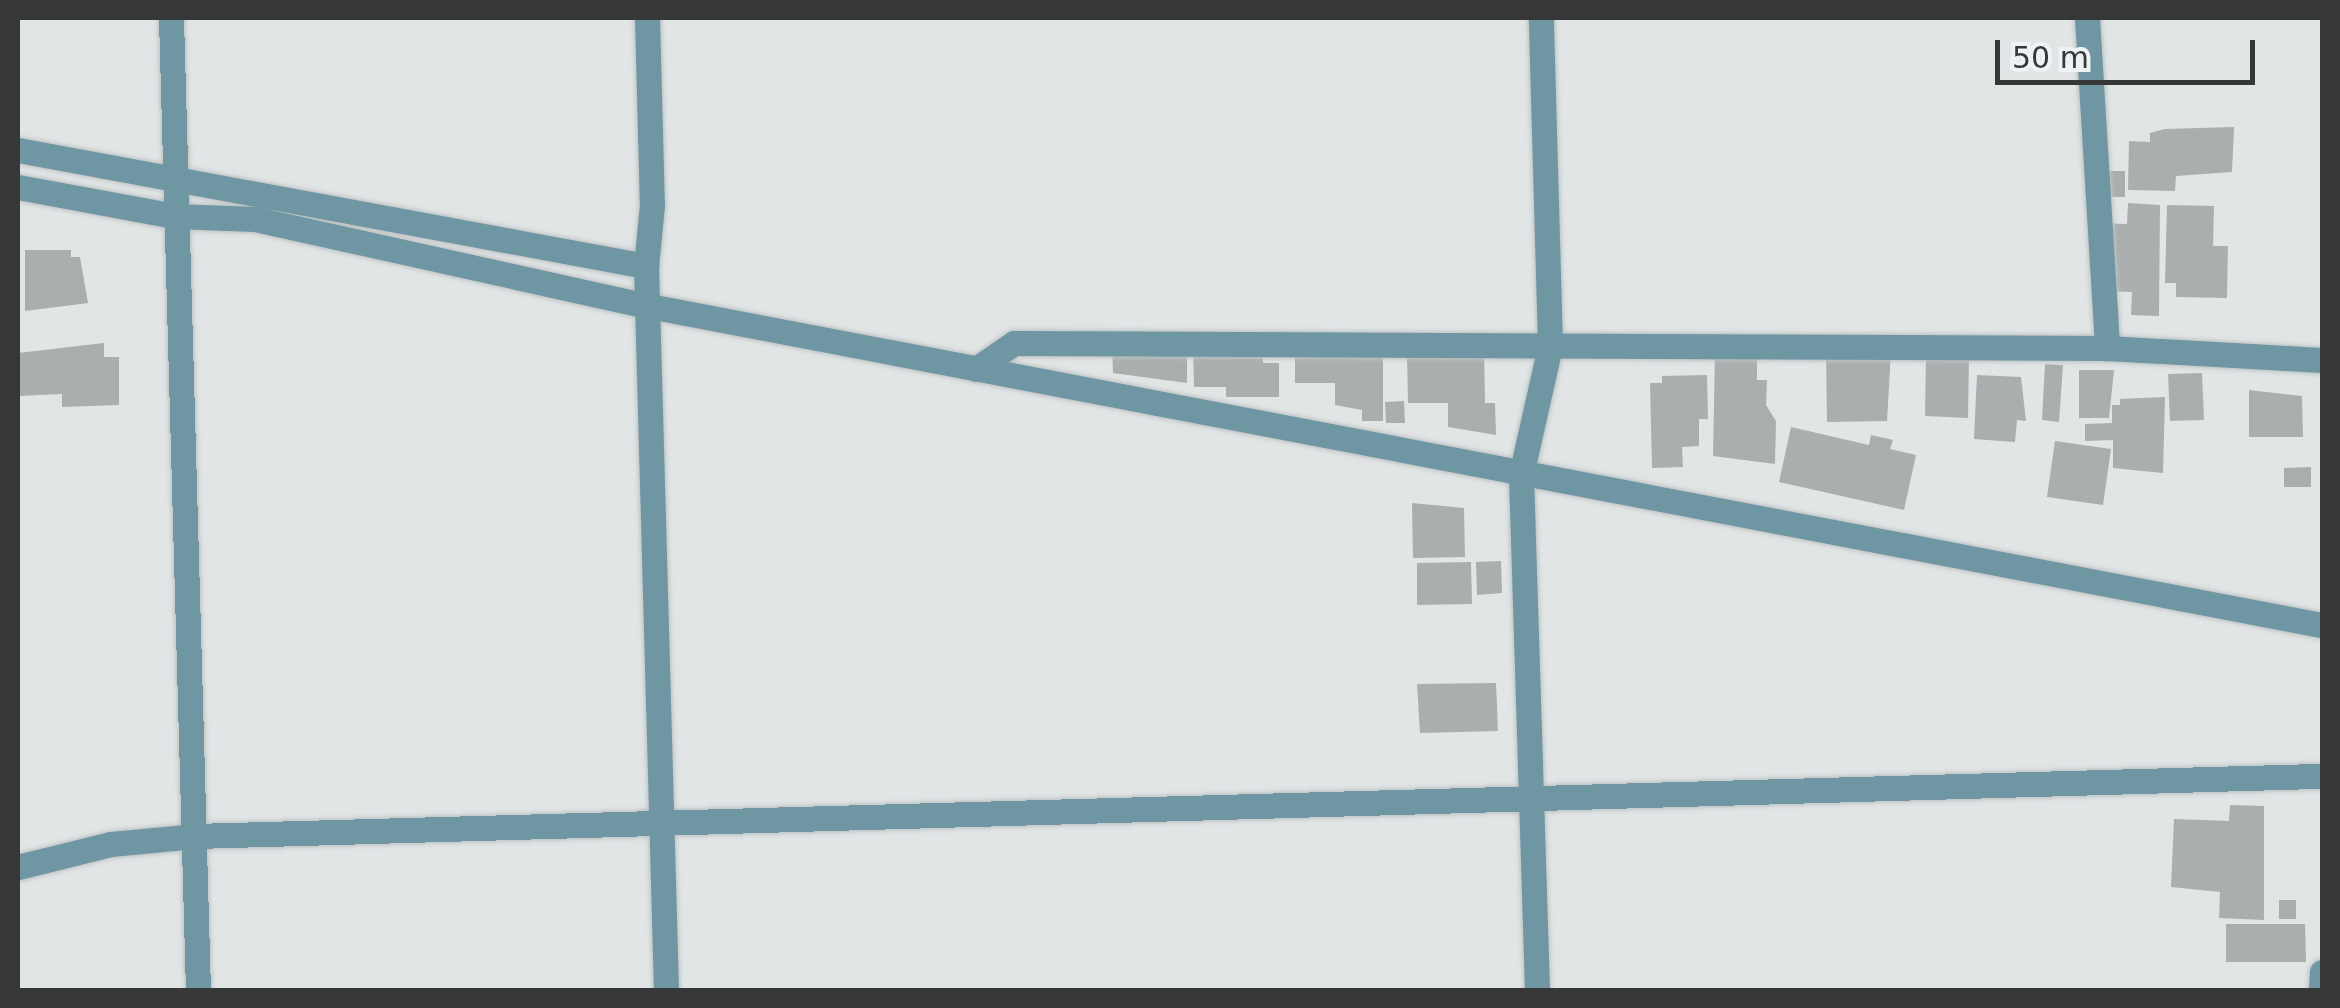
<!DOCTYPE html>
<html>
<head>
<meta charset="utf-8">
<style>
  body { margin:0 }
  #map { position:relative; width:2340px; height:1008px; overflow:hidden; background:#e1e5e6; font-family:"DejaVu Sans",sans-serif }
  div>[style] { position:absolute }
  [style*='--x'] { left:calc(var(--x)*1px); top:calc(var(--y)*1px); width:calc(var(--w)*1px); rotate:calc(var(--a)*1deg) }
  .building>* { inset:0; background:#aaaeaf }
  .roads { filter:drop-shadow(0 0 2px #bfc2c3) drop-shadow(0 0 2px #bfc2c3) }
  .minor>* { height:25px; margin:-12.5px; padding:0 12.5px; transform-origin:12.5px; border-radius:12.5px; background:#6e97a3 }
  span { translate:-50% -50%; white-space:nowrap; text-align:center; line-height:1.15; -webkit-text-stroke:8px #eef2f4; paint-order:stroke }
  .frame { position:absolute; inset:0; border:20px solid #363838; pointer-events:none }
  .scale { position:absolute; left:1995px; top:40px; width:260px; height:45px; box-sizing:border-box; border:5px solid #363838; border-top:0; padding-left:12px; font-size:30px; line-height:35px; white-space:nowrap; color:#363838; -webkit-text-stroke:8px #eef2f4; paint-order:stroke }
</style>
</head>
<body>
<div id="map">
  <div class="building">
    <i style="clip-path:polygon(2234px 127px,2232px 172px,2176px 176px,2175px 191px,2128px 190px,2129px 141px,2150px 142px,2150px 133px,2165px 129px)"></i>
    <i style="clip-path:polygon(2093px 171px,2125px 171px,2125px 197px,2093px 197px)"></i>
    <i style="clip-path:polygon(2128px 203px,2160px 205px,2159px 316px,2131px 315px,2132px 292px,2099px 291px,2097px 223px,2127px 224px)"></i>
    <i style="clip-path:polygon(2167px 205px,2214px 206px,2213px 246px,2228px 246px,2227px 298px,2176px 297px,2176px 283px,2165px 283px)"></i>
    <i style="clip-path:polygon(25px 250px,71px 250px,71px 257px,80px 257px,88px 303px,25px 311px)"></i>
    <i style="clip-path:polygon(1112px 342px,1187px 343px,1187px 383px,1113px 373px)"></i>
    <i style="clip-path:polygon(104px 343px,104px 357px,119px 357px,119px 405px,62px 407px,62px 394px,18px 396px,18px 353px)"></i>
    <i style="clip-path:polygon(1383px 344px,1383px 421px,1362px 421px,1362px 410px,1335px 405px,1335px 383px,1295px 383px,1295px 349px)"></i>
    <i style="clip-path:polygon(1484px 346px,1485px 403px,1495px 403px,1496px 435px,1448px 427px,1448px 403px,1408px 403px,1407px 353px)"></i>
    <i style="clip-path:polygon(1193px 347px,1262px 347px,1263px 363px,1279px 363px,1279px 397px,1226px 397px,1226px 387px,1194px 387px)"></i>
    <i style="clip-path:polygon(1891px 351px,1887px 421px,1827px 422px,1826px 352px)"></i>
    <i style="clip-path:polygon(1715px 352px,1757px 352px,1757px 380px,1767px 380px,1766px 405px,1776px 421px,1775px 464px,1713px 456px)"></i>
    <i style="clip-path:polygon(1926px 353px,1969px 354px,1968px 418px,1925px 416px)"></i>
    <i style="clip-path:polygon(2045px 364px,2063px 365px,2059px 422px,2042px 420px)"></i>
    <i style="clip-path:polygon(2079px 370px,2114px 370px,2109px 418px,2079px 418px)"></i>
    <i style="clip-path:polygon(2202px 373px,2204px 420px,2170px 421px,2168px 374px)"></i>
    <i style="clip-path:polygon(1707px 375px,1708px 419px,1699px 419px,1699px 446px,1682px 447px,1683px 467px,1652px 468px,1650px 383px,1662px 383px,1662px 376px)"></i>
    <i style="clip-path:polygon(1977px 375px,2021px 377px,2026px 421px,2017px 420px,2015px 442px,1974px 439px)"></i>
    <i style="clip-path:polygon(2249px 390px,2302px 396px,2303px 437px,2249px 437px)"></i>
    <i style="clip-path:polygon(2165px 397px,2163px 473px,2113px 468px,2113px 440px,2085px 441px,2085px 424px,2112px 423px,2112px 405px,2120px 405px,2120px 399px)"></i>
    <i style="clip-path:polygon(1404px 401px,1405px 423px,1386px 423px,1385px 402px)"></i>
    <i style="clip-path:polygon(1791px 427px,1869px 445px,1871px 435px,1893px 440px,1890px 449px,1916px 455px,1904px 510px,1779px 482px)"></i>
    <i style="clip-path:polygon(2055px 441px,2111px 449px,2103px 505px,2047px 497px)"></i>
    <i style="clip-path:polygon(2311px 467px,2311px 487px,2284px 487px,2284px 468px)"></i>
    <i style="clip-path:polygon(1412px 503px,1464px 508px,1465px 557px,1413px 558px)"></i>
    <i style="clip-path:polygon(1501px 561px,1502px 593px,1477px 595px,1476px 562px)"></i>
    <i style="clip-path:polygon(1471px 562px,1472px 604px,1417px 605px,1417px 563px)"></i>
    <i style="clip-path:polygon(1496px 683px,1498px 731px,1420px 733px,1417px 684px)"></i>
    <i style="clip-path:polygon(2230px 805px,2264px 806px,2264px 920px,2219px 918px,2220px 892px,2171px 887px,2174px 819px,2229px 821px)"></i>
    <i style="clip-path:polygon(2279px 900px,2296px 900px,2296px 919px,2279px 919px)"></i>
    <i style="clip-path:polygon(2226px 924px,2305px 924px,2306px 962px,2226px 962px)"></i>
  </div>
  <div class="roads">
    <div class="minor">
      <i style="--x:171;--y:18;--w:972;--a:88.41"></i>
      <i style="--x:647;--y:18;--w:187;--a:88.5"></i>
      <i style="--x:652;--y:205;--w:61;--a:95.6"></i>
      <i style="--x:646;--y:266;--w:724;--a:88.42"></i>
      <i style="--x:2087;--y:18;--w:331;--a:86.5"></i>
      <i style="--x:18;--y:150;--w:639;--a:10.47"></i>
      <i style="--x:18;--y:187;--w:160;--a:10.5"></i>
      <i style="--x:175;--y:216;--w:80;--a:2.1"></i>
      <i style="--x:255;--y:219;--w:403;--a:12.5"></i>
      <i style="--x:649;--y:306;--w:1703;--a:10.8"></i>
      <i style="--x:976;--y:369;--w:46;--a:-34.4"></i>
      <i style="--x:1014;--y:343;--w:1093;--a:0.26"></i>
      <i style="--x:2107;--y:348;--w:215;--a:3.2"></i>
      <i style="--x:18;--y:867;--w:96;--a:-13.9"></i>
      <i style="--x:111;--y:844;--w:84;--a:-5.4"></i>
      <i style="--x:195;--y:836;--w:2128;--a:-1.62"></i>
      <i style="--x:1537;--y:990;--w:515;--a:-91.78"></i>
      <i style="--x:1521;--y:475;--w:132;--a:-77.3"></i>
      <i style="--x:1550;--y:346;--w:328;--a:-91.6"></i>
      <i style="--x:2321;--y:990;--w:18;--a:-87"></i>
    </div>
  </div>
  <div class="frame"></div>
  <div class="scale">50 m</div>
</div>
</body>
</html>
